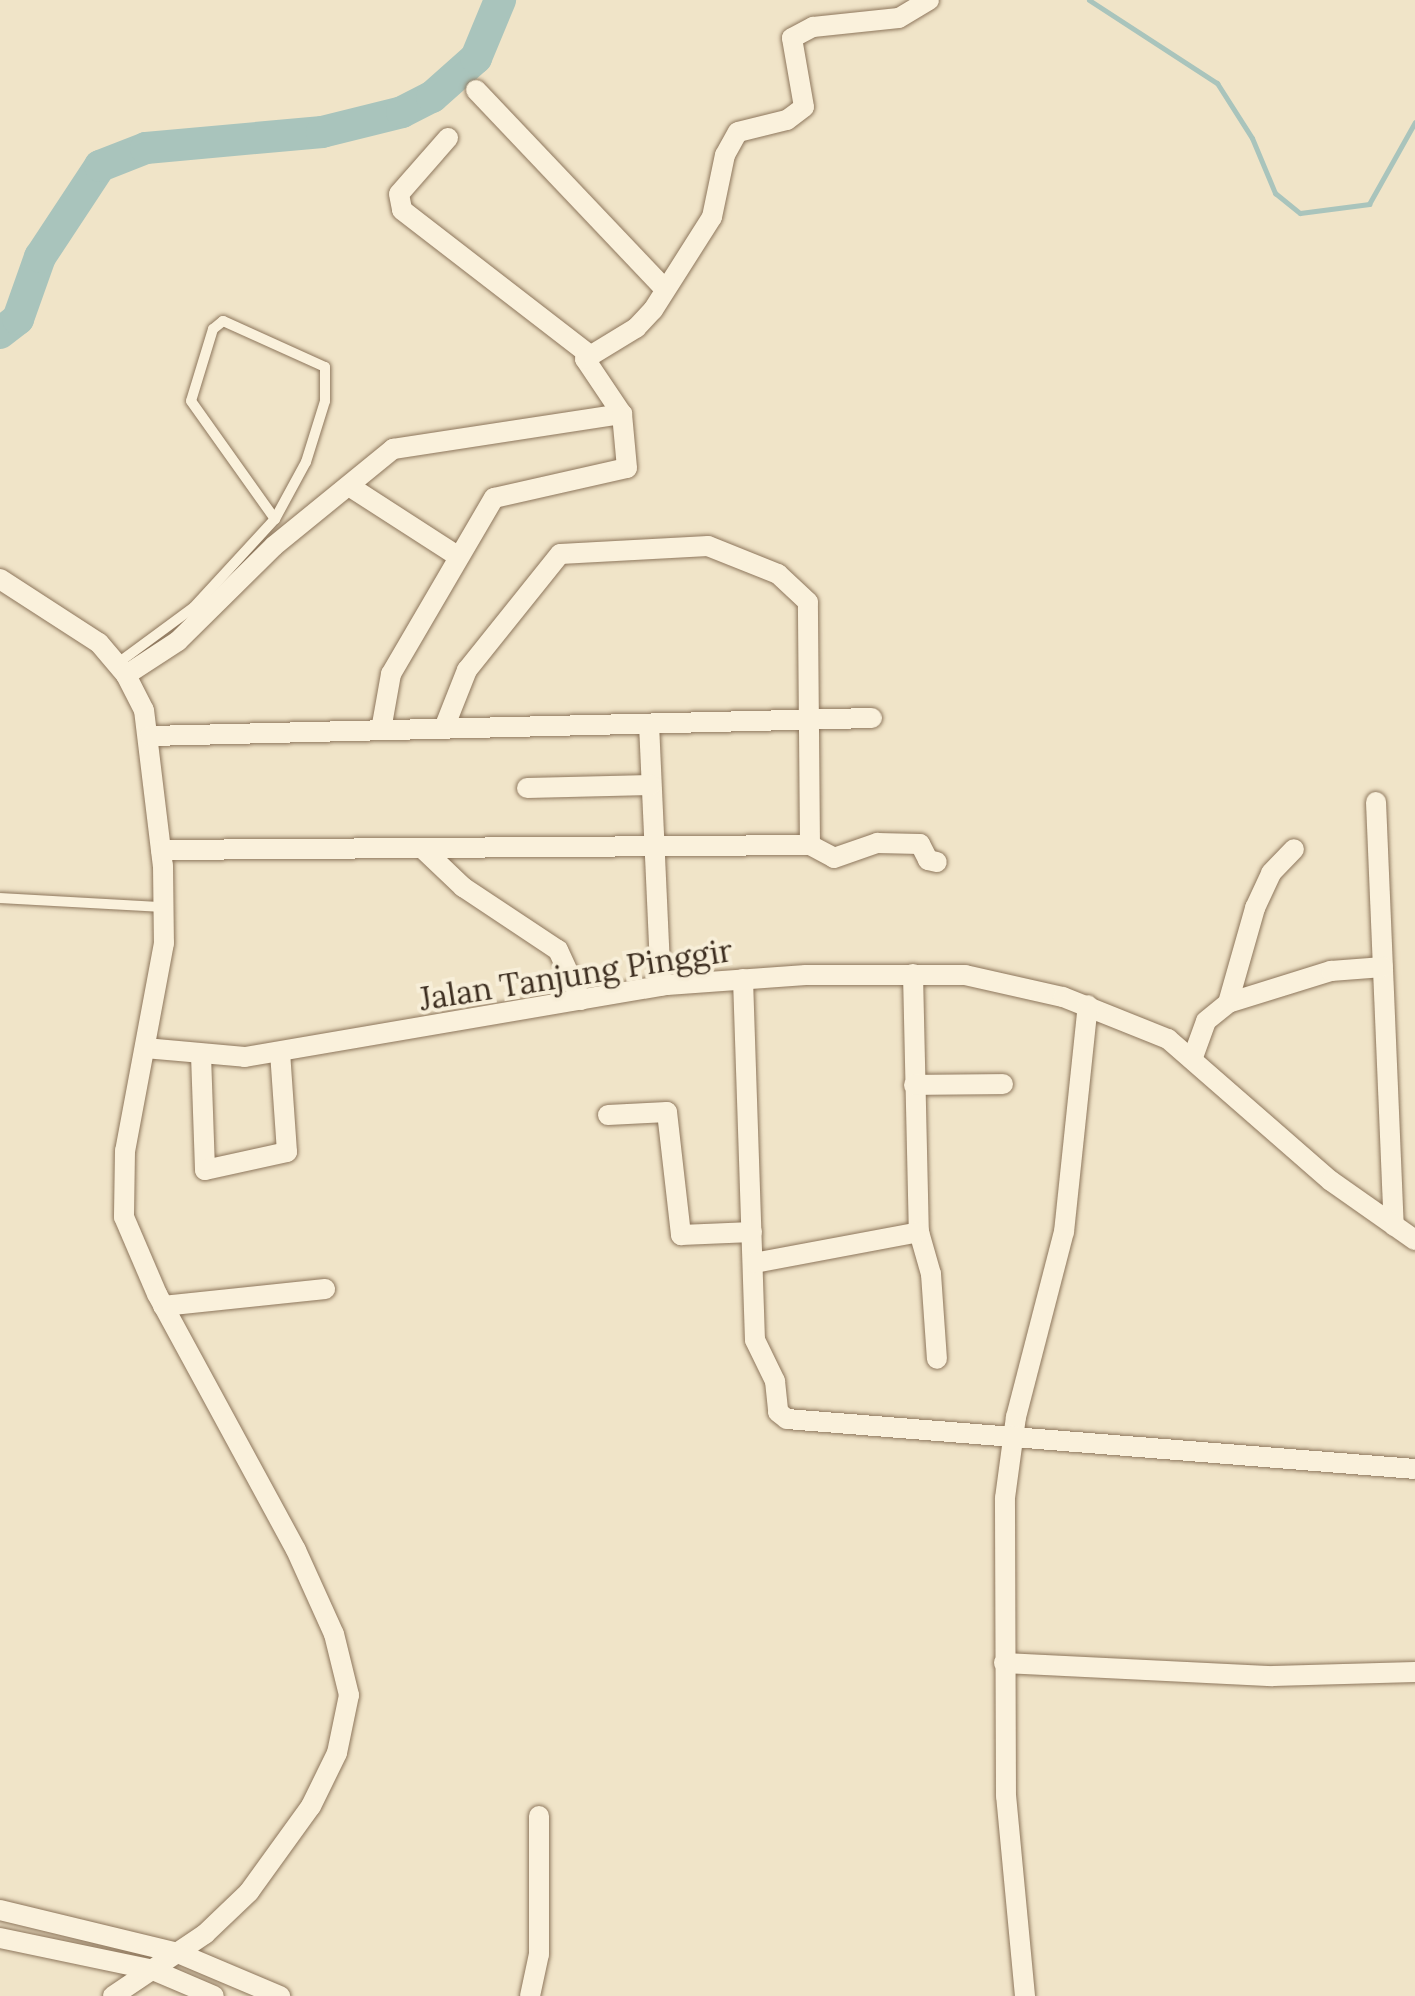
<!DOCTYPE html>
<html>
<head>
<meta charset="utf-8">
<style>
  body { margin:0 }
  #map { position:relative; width:1415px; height:1996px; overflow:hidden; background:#f0e4c8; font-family:Lora,serif }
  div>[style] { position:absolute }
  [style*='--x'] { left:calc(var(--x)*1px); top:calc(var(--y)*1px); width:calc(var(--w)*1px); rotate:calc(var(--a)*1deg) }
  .stream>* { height:5px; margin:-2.5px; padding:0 2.5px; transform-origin:2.5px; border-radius:2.5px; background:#a9c4bc }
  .river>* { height:32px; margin:-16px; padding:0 16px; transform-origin:16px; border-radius:16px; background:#a9c4bc }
  .roads { filter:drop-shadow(0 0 2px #8d765c) drop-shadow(0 0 2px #8d765c) }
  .lane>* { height:10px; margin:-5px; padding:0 5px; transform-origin:5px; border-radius:5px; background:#faf1dc }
  .street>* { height:20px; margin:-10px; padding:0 10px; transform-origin:10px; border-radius:10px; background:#faf1dc }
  span { translate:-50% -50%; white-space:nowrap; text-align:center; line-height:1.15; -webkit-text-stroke:8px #f7eed8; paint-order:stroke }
  .street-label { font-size:32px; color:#3d2e20 }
</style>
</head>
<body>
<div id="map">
  <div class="stream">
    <i style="--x:1089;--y:0;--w:153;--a:33"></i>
    <i style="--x:1217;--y:83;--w:65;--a:57.5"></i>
    <i style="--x:1252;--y:138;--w:60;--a:67.3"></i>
    <i style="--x:1275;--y:193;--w:32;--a:39"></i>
    <i style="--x:1300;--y:213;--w:70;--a:-7.4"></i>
    <i style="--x:1369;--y:204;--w:94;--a:-60.7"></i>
  </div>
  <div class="river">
    <i style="--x:0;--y:333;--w:23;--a:-38"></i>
    <i style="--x:18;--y:319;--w:66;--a:-70.5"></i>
    <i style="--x:40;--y:257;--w:109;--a:-56.6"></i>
    <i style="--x:100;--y:166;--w:49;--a:-21.4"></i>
    <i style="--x:146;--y:148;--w:177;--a:-5.2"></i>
    <i style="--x:322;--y:132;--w:82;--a:-14"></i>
    <i style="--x:402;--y:112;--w:34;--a:-27"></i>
    <i style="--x:432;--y:97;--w:59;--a:-41.6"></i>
    <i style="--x:476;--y:58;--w:63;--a:-67.5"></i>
  </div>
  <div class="roads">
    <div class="lane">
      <i style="--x:118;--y:663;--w:94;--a:-36.4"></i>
      <i style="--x:194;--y:607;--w:120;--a:-47.4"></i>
      <i style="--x:275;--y:519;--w:65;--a:-61.5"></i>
      <i style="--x:306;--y:462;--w:64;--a:-72.7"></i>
      <i style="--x:325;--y:401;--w:34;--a:-90"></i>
      <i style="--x:325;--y:367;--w:112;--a:-155.7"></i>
      <i style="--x:223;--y:321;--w:13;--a:141"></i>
      <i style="--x:213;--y:329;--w:75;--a:107"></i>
      <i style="--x:191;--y:401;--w:145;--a:54.6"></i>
      <i style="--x:0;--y:898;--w:163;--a:3.2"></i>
    </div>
    <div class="street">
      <i style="--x:476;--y:90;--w:274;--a:46.5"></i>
      <i style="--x:448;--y:138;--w:74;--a:131.2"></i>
      <i style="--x:399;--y:194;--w:16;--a:79"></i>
      <i style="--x:402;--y:210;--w:235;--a:37.7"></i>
      <i style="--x:349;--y:486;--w:127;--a:32.8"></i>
      <i style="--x:0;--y:579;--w:118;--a:32.9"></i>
      <i style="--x:99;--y:643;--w:42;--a:49.8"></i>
      <i style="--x:126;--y:675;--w:39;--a:63"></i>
      <i style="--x:144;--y:710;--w:157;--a:83.1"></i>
      <i style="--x:163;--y:866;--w:77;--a:89.3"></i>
      <i style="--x:164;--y:943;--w:212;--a:100.6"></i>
      <i style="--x:125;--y:1151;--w:66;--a:90.9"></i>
      <i style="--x:124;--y:1217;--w:84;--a:66.8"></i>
      <i style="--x:157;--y:1294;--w:291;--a:61.5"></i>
      <i style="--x:296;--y:1550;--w:92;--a:65.7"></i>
      <i style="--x:334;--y:1634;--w:63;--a:76.2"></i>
      <i style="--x:349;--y:1695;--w:59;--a:101.7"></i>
      <i style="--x:337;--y:1753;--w:59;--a:116.1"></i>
      <i style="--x:311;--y:1806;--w:106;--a:125.8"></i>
      <i style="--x:249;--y:1892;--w:61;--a:136.3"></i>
      <i style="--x:205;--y:1934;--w:111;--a:146"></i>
      <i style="--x:126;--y:675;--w:62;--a:-33.2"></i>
      <i style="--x:178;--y:641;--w:135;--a:-44.7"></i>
      <i style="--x:274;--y:546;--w:154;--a:-39.2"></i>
      <i style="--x:393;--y:449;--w:232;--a:-8.7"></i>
      <i style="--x:622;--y:414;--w:66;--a:-123.9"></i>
      <i style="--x:585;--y:359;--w:60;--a:-31.3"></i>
      <i style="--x:636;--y:328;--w:25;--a:-47"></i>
      <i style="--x:653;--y:310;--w:110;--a:-57.6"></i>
      <i style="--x:712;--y:217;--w:63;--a:-78.2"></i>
      <i style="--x:725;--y:155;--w:26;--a:-61"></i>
      <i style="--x:738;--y:132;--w:50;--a:-13.8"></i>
      <i style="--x:787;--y:120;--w:21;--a:-37"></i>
      <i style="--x:804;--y:107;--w:70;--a:-99.9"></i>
      <i style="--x:792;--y:38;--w:24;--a:-28"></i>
      <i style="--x:813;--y:27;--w:86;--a:-6"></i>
      <i style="--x:899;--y:18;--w:35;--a:-31"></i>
      <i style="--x:649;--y:724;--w:262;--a:87.4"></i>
      <i style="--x:381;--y:730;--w:57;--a:-79.9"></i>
      <i style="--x:391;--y:674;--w:204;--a:-59.7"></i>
      <i style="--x:494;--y:498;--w:136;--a:-12.7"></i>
      <i style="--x:627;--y:468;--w:54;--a:-95.3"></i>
      <i style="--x:150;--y:736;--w:722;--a:-1.43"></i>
      <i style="--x:527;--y:788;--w:124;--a:-1.4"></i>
      <i style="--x:1376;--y:802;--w:424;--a:87.6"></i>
      <i style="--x:810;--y:845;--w:27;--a:28"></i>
      <i style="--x:834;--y:858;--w:46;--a:-19.2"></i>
      <i style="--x:877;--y:843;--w:43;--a:1.3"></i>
      <i style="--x:920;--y:844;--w:18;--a:63"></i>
      <i style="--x:928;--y:860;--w:9;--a:13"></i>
      <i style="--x:422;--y:848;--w:57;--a:43.6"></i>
      <i style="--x:463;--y:887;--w:114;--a:33.6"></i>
      <i style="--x:558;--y:950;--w:55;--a:65.3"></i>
      <i style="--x:161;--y:850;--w:649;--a:-0.44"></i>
      <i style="--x:810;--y:845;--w:243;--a:-90.5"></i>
      <i style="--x:808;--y:602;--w:41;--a:-137"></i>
      <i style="--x:778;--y:574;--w:75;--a:-158.2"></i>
      <i style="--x:708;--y:546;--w:148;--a:176.9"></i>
      <i style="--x:560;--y:554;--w:149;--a:128.7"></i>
      <i style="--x:467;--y:670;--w:62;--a:111.6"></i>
      <i style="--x:913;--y:974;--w:258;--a:88.7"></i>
      <i style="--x:919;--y:1232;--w:44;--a:74.1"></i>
      <i style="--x:931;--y:1274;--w:85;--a:86"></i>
      <i style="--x:743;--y:979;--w:361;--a:88.1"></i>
      <i style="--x:755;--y:1340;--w:46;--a:64"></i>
      <i style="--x:775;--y:1381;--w:31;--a:84"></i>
      <i style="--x:778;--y:1412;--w:11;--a:38"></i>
      <i style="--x:787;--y:1419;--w:630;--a:4.55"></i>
      <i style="--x:1228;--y:1003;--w:99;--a:-74.1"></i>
      <i style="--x:1255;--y:908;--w:38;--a:-65"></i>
      <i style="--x:1271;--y:873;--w:33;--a:-46"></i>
      <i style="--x:145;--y:1048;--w:100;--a:5.1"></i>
      <i style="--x:245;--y:1057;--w:428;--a:-9.7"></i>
      <i style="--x:667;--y:985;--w:139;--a:-4.1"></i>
      <i style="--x:806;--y:975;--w:159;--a:0"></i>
      <i style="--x:965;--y:975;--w:100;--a:12.7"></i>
      <i style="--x:1063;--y:997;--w:113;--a:21.8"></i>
      <i style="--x:1168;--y:1039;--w:216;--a:41.1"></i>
      <i style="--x:1331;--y:1181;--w:103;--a:35.1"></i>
      <i style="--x:201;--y:1055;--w:115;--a:88"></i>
      <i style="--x:205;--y:1170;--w:84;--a:-12.4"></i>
      <i style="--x:287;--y:1152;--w:100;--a:-94"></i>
      <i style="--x:1193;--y:1057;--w:38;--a:-70"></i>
      <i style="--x:1206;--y:1021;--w:28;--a:-39"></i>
      <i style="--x:1228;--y:1003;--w:108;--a:-17.3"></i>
      <i style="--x:1331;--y:971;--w:52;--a:-4.4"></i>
      <i style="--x:914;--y:1085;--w:89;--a:-0.6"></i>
      <i style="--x:608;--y:1115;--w:59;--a:-2.9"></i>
      <i style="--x:667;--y:1112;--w:124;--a:83.5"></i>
      <i style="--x:681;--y:1235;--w:71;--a:-2.4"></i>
      <i style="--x:754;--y:1263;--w:168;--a:-10.6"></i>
      <i style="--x:163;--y:1306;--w:163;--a:-6"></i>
      <i style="--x:1004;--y:1663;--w:269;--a:2.8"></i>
      <i style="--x:1273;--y:1676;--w:142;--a:-1.6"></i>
      <i style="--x:0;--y:1910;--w:183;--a:13.6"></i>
      <i style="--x:178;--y:1953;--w:111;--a:22.9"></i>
      <i style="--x:0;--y:1938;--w:156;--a:11.8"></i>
      <i style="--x:153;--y:1970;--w:66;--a:23.1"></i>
      <i style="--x:530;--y:1996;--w:43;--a:-77.9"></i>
      <i style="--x:539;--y:1954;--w:138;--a:-90"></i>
      <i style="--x:1025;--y:1996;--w:201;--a:-95.4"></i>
      <i style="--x:1006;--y:1796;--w:298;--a:-90.2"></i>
      <i style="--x:1005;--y:1498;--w:82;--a:-82.3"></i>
      <i style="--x:1016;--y:1417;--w:191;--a:-75.5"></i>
      <i style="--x:1064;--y:1232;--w:228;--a:-84"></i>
    </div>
  </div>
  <div class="street-label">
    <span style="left:576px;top:975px;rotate:-9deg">Jalan Tanjung Pinggir</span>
  </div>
</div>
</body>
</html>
